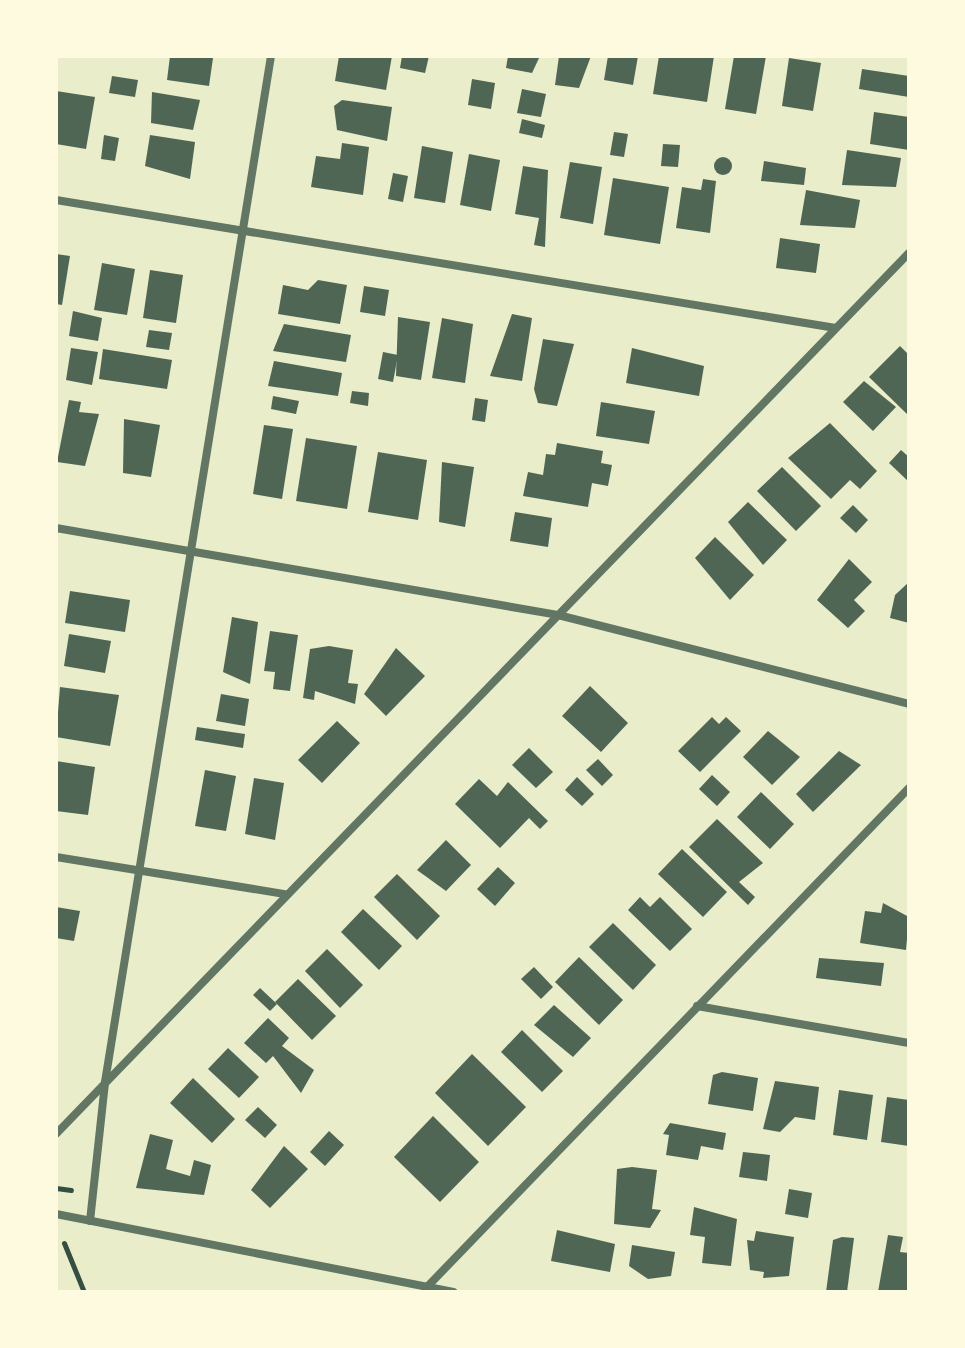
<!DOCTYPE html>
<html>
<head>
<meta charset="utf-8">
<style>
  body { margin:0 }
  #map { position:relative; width:965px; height:1348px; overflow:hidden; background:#e9edc9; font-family:"Playfair Display",serif }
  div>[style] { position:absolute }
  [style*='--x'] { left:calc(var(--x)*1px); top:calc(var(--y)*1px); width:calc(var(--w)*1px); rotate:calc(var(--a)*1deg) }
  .building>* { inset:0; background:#4f6655 }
  .round { border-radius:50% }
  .path>* { height:5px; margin:-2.5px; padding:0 2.5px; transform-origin:2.5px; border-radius:2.5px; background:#344e41 }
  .minor>* { height:8px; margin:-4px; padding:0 4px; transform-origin:4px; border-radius:4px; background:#617663 }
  span { translate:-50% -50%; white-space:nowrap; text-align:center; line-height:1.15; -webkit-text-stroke:6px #fefae0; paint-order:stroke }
  .frame { position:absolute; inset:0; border:58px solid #fefae0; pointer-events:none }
</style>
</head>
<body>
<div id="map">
  <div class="building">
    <i style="clip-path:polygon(170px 56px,213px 58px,209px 86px,167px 80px)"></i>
    <i style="clip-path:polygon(339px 56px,392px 56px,386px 90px,335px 81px)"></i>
    <i style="clip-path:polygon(402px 56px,429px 56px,425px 73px,400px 68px)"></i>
    <i style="clip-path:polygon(508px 56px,540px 56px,532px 73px,506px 68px)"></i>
    <i style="clip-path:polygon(559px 56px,591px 56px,579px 88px,555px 85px)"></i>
    <i style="clip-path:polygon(608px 56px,638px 56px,633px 85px,604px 80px)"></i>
    <i style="clip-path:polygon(659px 56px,714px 56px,707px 102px,653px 94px)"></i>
    <i style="clip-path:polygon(734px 56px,766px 56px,756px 114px,725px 109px)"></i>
    <i style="clip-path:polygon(789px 58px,821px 63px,813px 111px,782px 106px)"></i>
    <i style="clip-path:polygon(862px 69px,909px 76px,909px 97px,859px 89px)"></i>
    <i style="clip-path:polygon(112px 76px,138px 80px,135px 97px,109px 93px)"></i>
    <i style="clip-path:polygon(472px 79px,495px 83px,491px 109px,468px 105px)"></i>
    <i style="clip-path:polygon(522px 89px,546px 94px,541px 117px,517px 113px)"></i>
    <i style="clip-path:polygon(56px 91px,95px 97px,86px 149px,56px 144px)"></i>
    <i style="clip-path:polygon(152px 92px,200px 100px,193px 130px,151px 123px)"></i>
    <i style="clip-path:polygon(342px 100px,392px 107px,387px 141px,337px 130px,334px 106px)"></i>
    <i style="clip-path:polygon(874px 112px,909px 117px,909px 150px,870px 144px)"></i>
    <i style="clip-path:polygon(522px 119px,545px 125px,542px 138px,519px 133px)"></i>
    <i style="clip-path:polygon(614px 132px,628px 134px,624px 157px,610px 155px)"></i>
    <i style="clip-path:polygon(104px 135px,119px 138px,115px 161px,101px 159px)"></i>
    <i style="clip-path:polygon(150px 135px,195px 142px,190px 179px,145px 166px)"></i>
    <i style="clip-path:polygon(342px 143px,369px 147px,363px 195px,311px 187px,316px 156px,340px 159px)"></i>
    <i style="clip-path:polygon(663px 144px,680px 145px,678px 167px,661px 166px)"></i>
    <i style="clip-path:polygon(422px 146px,453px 152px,445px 203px,414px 198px)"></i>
    <i style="clip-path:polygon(847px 150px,901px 158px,896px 187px,842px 185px)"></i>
    <i style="clip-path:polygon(469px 154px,500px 160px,491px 211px,460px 205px)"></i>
    <i class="round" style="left:714px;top:157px;width:18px;height:18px"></i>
    <i style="clip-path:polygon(764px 161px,806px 168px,804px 185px,761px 181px)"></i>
    <i style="clip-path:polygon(570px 162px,602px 167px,593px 224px,560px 218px)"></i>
    <i style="clip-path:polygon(523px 166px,548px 170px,545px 247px,534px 245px,539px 218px,515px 214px)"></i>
    <i style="clip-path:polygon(393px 173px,408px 176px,403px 202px,388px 199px)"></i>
    <i style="clip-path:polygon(613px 178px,669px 187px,660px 244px,604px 235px)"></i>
    <i style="clip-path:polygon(703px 179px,716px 181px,710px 233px,676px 228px,682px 187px,701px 190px)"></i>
    <i style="clip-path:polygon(806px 190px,860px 200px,855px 228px,800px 225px)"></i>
    <i style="clip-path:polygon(780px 238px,820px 244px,816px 273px,776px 268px)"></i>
    <i style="clip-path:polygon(56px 254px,70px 256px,62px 305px,56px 304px)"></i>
    <i style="clip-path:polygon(102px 263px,135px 269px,127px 315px,94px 310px)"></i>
    <i style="clip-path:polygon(150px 270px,183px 275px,176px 323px,143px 318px)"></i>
    <i style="clip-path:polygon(318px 280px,347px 285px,340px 324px,278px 314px,283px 285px,308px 290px)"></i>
    <i style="clip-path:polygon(364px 286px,389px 290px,385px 316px,360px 312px)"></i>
    <i style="clip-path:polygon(73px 311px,102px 318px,98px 341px,69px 336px)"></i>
    <i style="clip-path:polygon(512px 314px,532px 318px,522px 381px,490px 376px)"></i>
    <i style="clip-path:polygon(398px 317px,430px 322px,421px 380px,396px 376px)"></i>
    <i style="clip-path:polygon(442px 318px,473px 324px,465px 383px,432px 378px)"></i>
    <i style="clip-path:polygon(284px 324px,351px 335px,346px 362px,273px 351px)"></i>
    <i style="clip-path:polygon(149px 330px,172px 333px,169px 350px,146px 347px)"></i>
    <i style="clip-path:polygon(543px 339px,574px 344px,557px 406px,538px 403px,534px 389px)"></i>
    <i style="clip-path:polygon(900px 346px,909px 355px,909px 416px,869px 377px)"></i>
    <i style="clip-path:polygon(71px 348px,98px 352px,92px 385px,66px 380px)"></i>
    <i style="clip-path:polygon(632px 348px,704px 366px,699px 396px,626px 383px)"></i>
    <i style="clip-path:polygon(103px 349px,172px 360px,167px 389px,99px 379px)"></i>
    <i style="clip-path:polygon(383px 352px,398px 355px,393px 382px,378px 379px)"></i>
    <i style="clip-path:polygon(274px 361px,342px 373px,338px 396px,268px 386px)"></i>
    <i style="clip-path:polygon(864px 381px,896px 407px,873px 431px,843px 402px)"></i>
    <i style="clip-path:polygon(352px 391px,369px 393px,368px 406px,350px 403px)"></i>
    <i style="clip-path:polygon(273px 396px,299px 401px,296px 414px,271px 409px)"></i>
    <i style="clip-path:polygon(475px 398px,488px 400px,485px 422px,472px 420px)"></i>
    <i style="clip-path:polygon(69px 400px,81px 402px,79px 412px,99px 414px,85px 466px,57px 462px)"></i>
    <i style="clip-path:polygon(601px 402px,655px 411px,649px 444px,596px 436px)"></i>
    <i style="clip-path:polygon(124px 419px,160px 425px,151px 477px,123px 473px)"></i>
    <i style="clip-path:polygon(830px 423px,877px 471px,860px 489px,850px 480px,831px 499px,788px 458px)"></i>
    <i style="clip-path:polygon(264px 425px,293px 429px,282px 499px,253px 494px)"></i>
    <i style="clip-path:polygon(306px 438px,357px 446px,347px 509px,296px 501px)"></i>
    <i style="clip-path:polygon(557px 443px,603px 451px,601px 463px,612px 465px,608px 486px,592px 483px,588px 507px,523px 496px,528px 472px,543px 475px,546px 454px,555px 455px)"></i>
    <i style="clip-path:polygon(901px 450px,909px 457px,909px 482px,889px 463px)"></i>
    <i style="clip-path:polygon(378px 452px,427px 460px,418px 520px,368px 512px)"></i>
    <i style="clip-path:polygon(442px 462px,474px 467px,465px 527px,439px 522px)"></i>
    <i style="clip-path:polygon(782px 467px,821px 506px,796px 531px,757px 491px)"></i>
    <i style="clip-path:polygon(748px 502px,787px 540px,763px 565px,728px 522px)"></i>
    <i style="clip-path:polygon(853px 505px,868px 520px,856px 533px,840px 518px)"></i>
    <i style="clip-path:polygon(515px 512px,552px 518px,548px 547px,510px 541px)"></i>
    <i style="clip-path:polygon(715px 537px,754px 575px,730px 600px,695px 558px)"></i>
    <i style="clip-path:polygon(849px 559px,872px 582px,854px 600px,865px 611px,848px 628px,817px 600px)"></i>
    <i style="clip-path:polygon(909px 582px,909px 623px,890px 618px,895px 595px)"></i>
    <i style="clip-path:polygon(70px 591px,130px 600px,125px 632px,65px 623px)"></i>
    <i style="clip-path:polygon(232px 617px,258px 622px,250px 684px,223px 672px)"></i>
    <i style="clip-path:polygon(270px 631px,298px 635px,290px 691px,273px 689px,275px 672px,264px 671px)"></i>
    <i style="clip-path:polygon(69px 634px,111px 641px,105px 673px,64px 666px)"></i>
    <i style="clip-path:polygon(329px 646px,353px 650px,348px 683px,358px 684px,355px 704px,315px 691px,314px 700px,303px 698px,310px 649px)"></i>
    <i style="clip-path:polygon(396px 648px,425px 676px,386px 716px,364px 694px)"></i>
    <i style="clip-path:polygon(590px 686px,628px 723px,601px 752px,562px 716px)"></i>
    <i style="clip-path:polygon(60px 687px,119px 695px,110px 746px,56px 737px)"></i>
    <i style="clip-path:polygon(221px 694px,249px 699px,245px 726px,216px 721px)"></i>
    <i style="clip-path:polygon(712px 717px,719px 724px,726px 717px,741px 731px,700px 772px,678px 751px)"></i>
    <i style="clip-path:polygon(337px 721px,360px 743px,322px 783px,298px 760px)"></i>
    <i style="clip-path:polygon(197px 727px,245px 734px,243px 748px,195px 740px)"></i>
    <i style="clip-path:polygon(768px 731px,800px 757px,772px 785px,743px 757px)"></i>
    <i style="clip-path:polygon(529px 748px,553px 772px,536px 788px,512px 765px)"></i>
    <i style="clip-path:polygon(839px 751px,861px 765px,813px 812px,796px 794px)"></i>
    <i style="clip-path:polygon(598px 759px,613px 775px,602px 786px,586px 770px)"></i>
    <i style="clip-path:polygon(56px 761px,95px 767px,88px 815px,56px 811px)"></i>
    <i style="clip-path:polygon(205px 770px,236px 776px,226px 831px,195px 826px)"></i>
    <i style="clip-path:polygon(712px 775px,730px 792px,717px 806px,699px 789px)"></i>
    <i style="clip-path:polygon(577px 777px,594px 794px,582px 806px,565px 790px)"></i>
    <i style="clip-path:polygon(254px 778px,284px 783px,275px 840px,245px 834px)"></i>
    <i style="clip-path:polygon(479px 779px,497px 796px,508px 782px,548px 821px,540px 829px,529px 818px,500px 848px,455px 804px)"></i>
    <i style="clip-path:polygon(761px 792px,794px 824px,770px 849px,737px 817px)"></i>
    <i style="clip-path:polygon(717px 819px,763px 863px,739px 882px,755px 897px,748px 905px,689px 847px)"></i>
    <i style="clip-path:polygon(446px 840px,471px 865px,446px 891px,417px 870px)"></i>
    <i style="clip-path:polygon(682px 849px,727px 892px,703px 917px,658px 874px)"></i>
    <i style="clip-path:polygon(498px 867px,515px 883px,495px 906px,477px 889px)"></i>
    <i style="clip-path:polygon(397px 874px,440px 916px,417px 940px,374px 897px)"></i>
    <i style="clip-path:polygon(640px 897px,650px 907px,660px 897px,692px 929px,670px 951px,628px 910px)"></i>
    <i style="clip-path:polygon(883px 903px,909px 917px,906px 950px,860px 943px,865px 911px,881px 913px)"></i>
    <i style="clip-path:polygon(56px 907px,80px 911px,74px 941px,56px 938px)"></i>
    <i style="clip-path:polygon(363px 909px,402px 946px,379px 970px,341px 932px)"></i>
    <i style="clip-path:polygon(613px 923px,656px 965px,633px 990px,589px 947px)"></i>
    <i style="clip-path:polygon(327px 949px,363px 985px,340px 1008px,305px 971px)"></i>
    <i style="clip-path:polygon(579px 957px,623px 1000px,599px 1025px,555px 982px)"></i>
    <i style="clip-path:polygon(819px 958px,884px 963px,881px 986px,816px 978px)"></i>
    <i style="clip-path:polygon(534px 967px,553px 987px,541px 999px,521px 979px)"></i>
    <i style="clip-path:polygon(298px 979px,336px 1016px,312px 1040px,275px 1002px)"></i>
    <i style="clip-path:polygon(260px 988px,277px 1004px,270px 1011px,253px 995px)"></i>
    <i style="clip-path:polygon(554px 1005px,591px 1038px,573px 1057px,534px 1025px)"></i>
    <i style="clip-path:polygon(268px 1018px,289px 1038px,282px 1046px,314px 1070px,301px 1093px,273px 1056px,266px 1063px,244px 1043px)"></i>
    <i style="clip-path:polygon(522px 1030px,563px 1071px,542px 1092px,501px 1052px)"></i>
    <i style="clip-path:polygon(228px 1048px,259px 1077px,239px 1098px,208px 1069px)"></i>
    <i style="clip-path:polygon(472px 1054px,526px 1107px,488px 1146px,435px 1093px)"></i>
    <i style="clip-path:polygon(722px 1072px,758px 1078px,753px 1111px,708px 1104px,713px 1075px)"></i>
    <i style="clip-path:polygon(193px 1078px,235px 1119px,212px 1143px,170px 1103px)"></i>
    <i style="clip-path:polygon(775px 1081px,819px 1087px,815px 1120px,795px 1117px,780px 1132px,763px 1129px)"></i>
    <i style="clip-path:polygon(839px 1090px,873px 1095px,867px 1140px,833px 1135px)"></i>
    <i style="clip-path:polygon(887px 1097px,909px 1100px,909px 1146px,881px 1142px)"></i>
    <i style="clip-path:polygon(258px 1107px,277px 1125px,265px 1138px,245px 1120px)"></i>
    <i style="clip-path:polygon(433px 1116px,479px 1162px,440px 1202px,394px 1157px)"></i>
    <i style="clip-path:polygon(670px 1123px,726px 1133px,723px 1150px,701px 1146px,698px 1160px,666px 1155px,669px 1135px,663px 1134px)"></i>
    <i style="clip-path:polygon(329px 1131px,344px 1145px,325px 1166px,310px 1152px)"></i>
    <i style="clip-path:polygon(150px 1134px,173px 1140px,166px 1169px,190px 1176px,194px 1160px,211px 1165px,204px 1195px,136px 1188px)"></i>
    <i style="clip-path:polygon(284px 1146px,308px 1169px,270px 1208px,251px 1190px)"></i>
    <i style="clip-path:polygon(743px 1152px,770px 1155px,767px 1181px,739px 1177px)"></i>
    <i style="clip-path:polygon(632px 1167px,657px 1170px,652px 1209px,661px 1210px,650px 1228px,614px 1224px,617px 1169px)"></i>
    <i style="clip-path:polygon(789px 1189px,812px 1193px,808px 1218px,785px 1214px)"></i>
    <i style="clip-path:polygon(694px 1207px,737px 1219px,731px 1266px,702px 1263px,705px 1237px,690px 1235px)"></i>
    <i style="clip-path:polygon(557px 1230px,615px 1244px,610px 1272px,551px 1261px)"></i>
    <i style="clip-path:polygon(756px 1231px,794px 1237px,789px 1276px,763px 1278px,764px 1272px,750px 1270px,747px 1240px,754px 1241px)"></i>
    <i style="clip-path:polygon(888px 1235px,903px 1237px,900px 1252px,909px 1253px,909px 1292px,878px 1292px)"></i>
    <i style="clip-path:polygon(842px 1237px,854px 1238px,847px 1292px,826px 1292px,833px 1240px)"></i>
    <i style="clip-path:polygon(632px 1245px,675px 1252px,671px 1276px,648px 1279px,629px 1266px)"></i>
  </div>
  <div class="path">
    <i style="--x:56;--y:1188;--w:15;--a:8"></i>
    <i style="--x:64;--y:1243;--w:53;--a:67.8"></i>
  </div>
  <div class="minor">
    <i style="--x:56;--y:200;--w:790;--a:9.32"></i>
    <i style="--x:56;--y:528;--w:509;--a:9.83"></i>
    <i style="--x:558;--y:615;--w:362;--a:14.2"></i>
    <i style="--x:56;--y:857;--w:232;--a:9.2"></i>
    <i style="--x:697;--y:1006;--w:215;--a:9.9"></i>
    <i style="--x:56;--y:1134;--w:1226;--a:-45.93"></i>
    <i style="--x:56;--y:1214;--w:405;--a:11.1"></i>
    <i style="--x:90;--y:1221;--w:140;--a:-83.8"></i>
    <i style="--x:105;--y:1082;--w:1039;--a:-80.81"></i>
    <i style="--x:426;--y:1288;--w:695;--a:-45.99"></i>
  </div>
  <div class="frame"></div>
</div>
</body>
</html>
